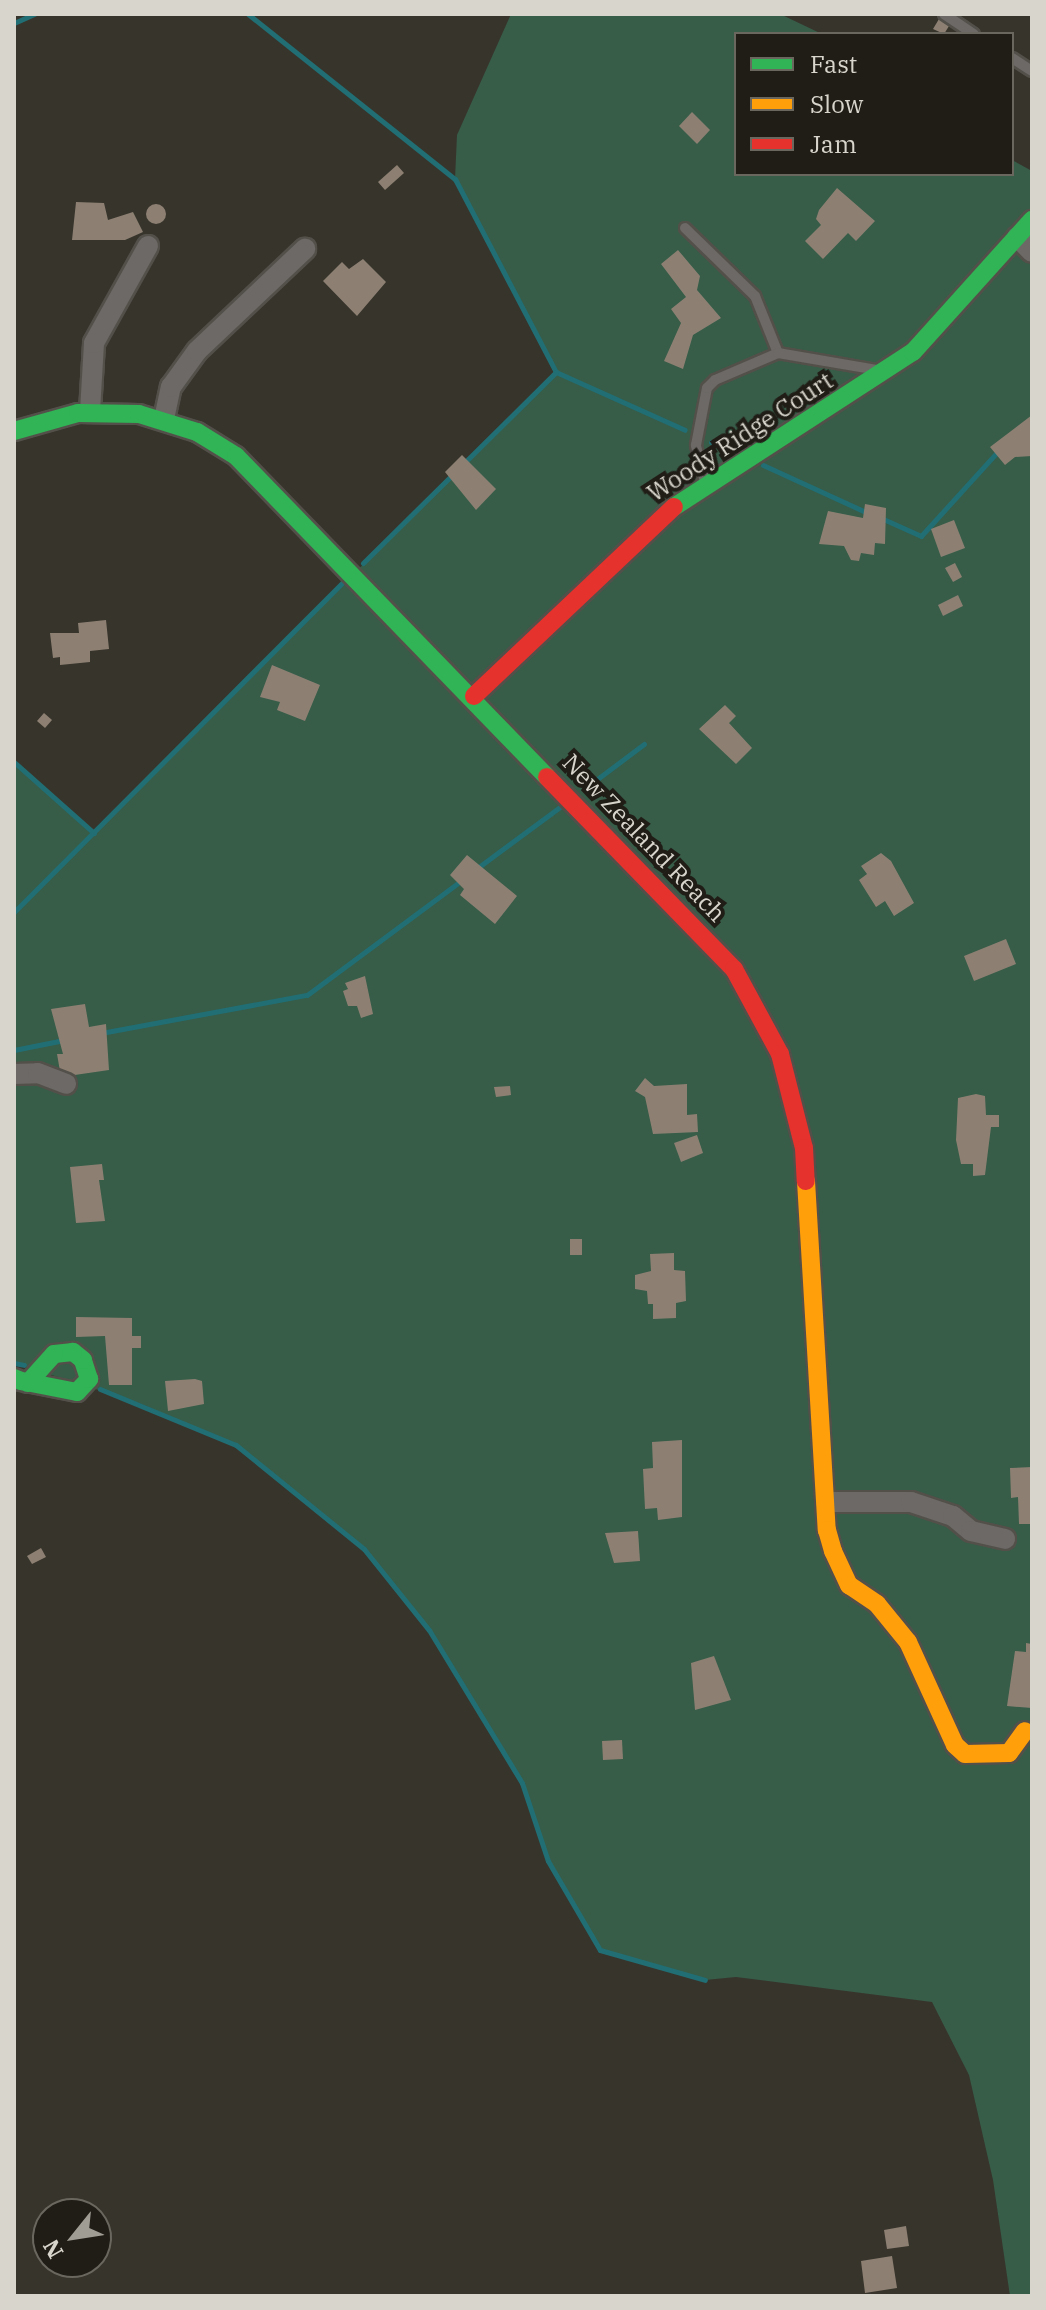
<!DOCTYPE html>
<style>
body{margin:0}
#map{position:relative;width:1046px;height:2310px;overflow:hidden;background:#37342c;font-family:"IBM Plex Serif",serif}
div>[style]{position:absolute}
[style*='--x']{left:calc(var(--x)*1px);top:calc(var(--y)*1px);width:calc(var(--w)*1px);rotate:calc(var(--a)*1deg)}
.green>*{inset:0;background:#375c48}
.stream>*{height:5px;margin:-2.5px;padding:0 2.5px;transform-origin:2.5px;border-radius:2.5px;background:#216f74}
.building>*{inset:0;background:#8d8073}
.round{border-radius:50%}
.roads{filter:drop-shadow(2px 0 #53504a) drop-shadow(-2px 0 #53504a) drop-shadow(0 2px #53504a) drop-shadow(0 -2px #53504a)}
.lane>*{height:10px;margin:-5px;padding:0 5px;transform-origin:5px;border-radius:5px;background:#6c6966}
.street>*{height:20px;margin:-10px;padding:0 10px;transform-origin:10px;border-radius:10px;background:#6c6966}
.fast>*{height:18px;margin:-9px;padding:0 9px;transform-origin:9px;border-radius:9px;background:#30b455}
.slow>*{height:18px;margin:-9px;padding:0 9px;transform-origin:9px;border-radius:9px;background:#ff9f0a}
.jam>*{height:18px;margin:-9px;padding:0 9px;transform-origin:9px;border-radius:9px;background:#e5322d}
span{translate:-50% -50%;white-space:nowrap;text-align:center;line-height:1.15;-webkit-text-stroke:8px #201d17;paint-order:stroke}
.street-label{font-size:24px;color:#d8d5cc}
.frame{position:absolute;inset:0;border:16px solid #d8d5cc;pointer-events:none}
.legend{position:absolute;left:734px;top:32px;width:280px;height:144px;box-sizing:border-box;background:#201d17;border:2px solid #6a675f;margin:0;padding:10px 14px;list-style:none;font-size:24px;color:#d8d5cc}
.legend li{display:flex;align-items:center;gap:16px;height:40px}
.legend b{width:40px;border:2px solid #6a675f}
.north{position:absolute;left:32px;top:2198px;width:80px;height:80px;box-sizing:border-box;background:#201d17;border:2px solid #6a675f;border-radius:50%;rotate:240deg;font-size:22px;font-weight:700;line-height:32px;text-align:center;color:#d8d5cc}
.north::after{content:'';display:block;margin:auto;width:28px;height:36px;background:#a09d94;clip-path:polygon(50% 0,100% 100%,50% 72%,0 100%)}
</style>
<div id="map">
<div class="green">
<i style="clip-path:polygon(511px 14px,780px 14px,822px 34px,736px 34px,736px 174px,1012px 174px,1012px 160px,1032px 171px,1032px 2296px,1010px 2296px,993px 2180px,969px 2075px,932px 2002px,736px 1977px,705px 1980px,600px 1950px,548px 1861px,522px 1784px,429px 1630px,364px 1549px,236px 1445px,139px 1403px,14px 1363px,14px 762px,94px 833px,556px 372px,455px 179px,457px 135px)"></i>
</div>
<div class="stream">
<i style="--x:248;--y:14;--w:265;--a:38.6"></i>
<i style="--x:455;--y:179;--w:218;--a:62.4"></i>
<i style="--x:556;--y:372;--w:141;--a:24.2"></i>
<i style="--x:14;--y:23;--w:22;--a:-24"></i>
<i style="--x:711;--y:442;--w:25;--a:23"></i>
<i style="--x:463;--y:464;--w:131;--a:-44.7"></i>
<i style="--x:763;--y:465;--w:115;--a:24.6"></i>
<i style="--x:881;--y:518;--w:44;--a:24.2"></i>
<i style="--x:921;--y:536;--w:118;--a:-47.8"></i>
<i style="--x:363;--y:563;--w:127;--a:-44.7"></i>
<i style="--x:14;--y:762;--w:107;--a:41.6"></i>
<i style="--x:584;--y:789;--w:75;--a:-36.9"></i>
<i style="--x:476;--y:869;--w:106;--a:-36.5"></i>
<i style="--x:14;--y:912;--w:466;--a:-45.1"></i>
<i style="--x:101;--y:1033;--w:209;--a:-10.5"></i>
<i style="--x:307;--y:995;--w:193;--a:-36.6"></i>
<i style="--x:14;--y:1050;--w:51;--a:-11.3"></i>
<i style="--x:14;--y:1363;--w:10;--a:11"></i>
<i style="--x:100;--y:1389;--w:147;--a:22.4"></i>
<i style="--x:236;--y:1445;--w:165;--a:39.1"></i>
<i style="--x:364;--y:1549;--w:104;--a:51.3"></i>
<i style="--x:429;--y:1630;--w:179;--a:58.7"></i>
<i style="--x:522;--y:1783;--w:82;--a:71.6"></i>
<i style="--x:548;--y:1861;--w:103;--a:59.7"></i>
<i style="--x:600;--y:1950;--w:109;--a:15.9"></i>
</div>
<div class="building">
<i style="clip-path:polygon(939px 19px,949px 26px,944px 34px,933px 29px)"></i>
<i style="clip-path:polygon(692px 112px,710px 130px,697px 144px,679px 126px)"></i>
<i style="clip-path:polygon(397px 165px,404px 173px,385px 190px,378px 182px)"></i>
<i style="clip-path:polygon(837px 188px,875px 221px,856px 241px,848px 233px,823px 259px,805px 241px,821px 225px,816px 219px,819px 210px)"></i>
<i style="clip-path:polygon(76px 202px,104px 203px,108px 220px,133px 212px,143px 232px,125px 240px,72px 240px)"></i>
<i class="round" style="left:146px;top:204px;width:20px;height:20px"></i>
<i style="clip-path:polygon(678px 250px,700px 276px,697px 290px,721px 318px,693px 335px,683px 369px,664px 361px,681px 323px,671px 309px,686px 297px,661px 264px)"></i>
<i style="clip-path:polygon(363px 259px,386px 282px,357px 316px,323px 281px,342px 262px,349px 269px)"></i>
<i style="clip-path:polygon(1032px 415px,1032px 456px,1015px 457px,1005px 465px,990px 447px)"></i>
<i style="clip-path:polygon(462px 455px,496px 489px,476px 510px,445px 472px)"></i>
<i style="clip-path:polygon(865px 504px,886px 508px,885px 544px,875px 543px,874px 555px,861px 553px,859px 561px,851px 560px,844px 546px,819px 544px,828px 511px,863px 518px)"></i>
<i style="clip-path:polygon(954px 520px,965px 548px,941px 557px,931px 529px)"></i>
<i style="clip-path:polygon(955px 563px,962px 577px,953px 582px,945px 568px)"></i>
<i style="clip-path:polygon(958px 595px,963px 606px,943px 616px,938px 605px)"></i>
<i style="clip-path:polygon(106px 620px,109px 649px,90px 651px,90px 662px,60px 665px,60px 657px,53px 658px,50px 633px,79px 633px,78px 623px)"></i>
<i style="clip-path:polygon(272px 665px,320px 685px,305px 721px,277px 710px,280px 702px,260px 697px)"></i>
<i style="clip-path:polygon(725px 705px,736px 716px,729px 723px,752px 748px,736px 764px,699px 729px)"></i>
<i style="clip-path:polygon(44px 713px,52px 720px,45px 728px,37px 721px)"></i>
<i style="clip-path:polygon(881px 853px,891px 861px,914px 903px,894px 916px,885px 901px,876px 907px,859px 880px,867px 874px,861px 866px)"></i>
<i style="clip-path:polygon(467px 855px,517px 896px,495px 924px,460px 895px,464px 889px,450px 875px)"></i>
<i style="clip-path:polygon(1006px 939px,1016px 964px,974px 981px,964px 956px)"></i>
<i style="clip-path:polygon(365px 976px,373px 1014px,361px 1018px,357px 1006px,348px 1006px,343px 991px,348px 989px,345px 983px)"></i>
<i style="clip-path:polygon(85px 1004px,89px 1027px,106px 1024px,109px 1070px,61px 1077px,57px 1054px,63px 1054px,51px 1009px)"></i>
<i style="clip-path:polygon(645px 1078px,654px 1086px,687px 1084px,687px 1115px,697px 1114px,698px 1132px,653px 1134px,645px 1097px,635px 1091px)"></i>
<i style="clip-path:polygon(510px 1086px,511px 1095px,496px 1097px,494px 1087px)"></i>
<i style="clip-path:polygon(976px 1094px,985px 1096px,986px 1115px,999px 1115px,999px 1127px,991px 1127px,985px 1175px,973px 1176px,973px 1164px,961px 1164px,956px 1140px,958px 1098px)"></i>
<i style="clip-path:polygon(697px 1135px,703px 1153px,681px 1162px,674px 1143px)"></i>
<i style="clip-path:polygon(102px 1164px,104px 1180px,99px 1180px,105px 1221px,76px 1223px,70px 1167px)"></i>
<i style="clip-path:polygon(570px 1239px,582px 1239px,582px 1255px,570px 1255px)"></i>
<i style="clip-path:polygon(674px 1253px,674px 1270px,685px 1271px,686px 1301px,676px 1303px,676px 1318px,653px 1319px,653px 1304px,648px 1304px,647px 1291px,635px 1289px,635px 1275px,651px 1271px,650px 1254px)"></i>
<i style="clip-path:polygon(76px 1317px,132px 1318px,132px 1336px,141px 1336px,141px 1348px,132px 1348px,132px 1385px,109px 1385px,105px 1336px,76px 1337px)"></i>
<i style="clip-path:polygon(195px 1379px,202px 1381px,204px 1404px,168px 1411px,165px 1381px)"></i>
<i style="clip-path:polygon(682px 1440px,682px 1517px,658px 1520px,657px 1508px,645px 1509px,643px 1469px,653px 1468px,652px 1442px)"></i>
<i style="clip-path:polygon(1032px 1467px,1032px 1524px,1019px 1524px,1018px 1497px,1011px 1498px,1010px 1468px)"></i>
<i style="clip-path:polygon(638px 1531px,640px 1561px,614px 1563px,605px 1533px)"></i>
<i style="clip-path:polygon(41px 1548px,46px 1557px,32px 1564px,27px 1556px)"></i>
<i style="clip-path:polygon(1026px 1643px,1032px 1644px,1032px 1708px,1007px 1706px,1015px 1651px,1026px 1652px)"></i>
<i style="clip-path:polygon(714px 1656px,731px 1700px,695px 1710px,691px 1663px)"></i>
<i style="clip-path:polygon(622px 1740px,623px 1759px,603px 1760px,602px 1741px)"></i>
<i style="clip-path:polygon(906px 2226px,909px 2246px,887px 2249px,884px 2230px)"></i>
<i style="clip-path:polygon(892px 2256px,897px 2288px,865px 2293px,861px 2261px)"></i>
</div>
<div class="roads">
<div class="lane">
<i style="--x:944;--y:14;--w:36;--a:34"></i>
<i style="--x:1012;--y:58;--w:24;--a:33"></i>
<i style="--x:685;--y:228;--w:98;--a:44.2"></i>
<i style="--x:755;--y:296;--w:61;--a:68"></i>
<i style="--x:705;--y:482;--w:38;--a:-104"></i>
<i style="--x:696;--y:445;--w:58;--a:-79.1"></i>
<i style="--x:707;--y:388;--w:11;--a:-45"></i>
<i style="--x:715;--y:380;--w:69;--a:-23.2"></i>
<i style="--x:778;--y:353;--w:100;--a:9.7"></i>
</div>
<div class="street">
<i style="--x:1017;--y:237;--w:21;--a:45"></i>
<i style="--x:90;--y:411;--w:68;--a:-86.6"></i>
<i style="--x:94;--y:343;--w:111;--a:-60.9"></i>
<i style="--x:164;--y:419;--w:33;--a:-78"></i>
<i style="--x:171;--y:387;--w:44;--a:-54.2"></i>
<i style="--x:197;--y:351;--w:149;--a:-43.4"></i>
<i style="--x:14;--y:1074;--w:24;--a:-2"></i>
<i style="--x:38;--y:1073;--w:30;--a:21"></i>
<i style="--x:826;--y:1502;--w:85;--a:0"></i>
<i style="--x:911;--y:1502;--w:44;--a:18.4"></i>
<i style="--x:953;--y:1516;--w:23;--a:40"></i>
<i style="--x:971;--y:1531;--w:35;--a:13"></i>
</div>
<div class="fast">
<i style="--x:14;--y:431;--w:66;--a:-15.7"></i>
<i style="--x:78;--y:413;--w:61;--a:0.9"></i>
<i style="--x:139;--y:414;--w:61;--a:17.2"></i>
<i style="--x:197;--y:432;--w:46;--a:31.6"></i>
<i style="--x:236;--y:456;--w:447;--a:45.9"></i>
<i style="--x:674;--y:507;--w:285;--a:-33"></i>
<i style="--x:913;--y:352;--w:178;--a:-48"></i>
<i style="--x:14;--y:1378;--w:8;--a:23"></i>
<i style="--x:21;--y:1381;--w:57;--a:11.1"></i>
<i style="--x:77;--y:1392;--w:18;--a:-47"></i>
<i style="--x:89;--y:1379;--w:20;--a:-108"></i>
<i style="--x:83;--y:1360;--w:13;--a:-141"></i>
<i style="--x:73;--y:1352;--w:19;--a:174"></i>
<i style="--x:54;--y:1354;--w:39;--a:132"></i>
</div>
<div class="slow">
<i style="--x:806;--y:1181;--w:350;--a:86.6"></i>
<i style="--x:827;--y:1530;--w:22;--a:74"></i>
<i style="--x:833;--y:1551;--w:38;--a:65"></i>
<i style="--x:849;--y:1585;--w:34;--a:34"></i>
<i style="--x:877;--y:1604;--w:49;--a:50.8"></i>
<i style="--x:908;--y:1642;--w:113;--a:65.5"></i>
<i style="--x:955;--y:1745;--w:13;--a:42"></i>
<i style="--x:965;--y:1754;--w:44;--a:-1.3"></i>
<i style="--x:1009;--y:1753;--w:27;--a:-54"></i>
</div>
<div class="jam">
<i style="--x:474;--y:696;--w:275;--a:-43.4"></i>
<i style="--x:547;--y:777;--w:268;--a:45.8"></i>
<i style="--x:734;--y:969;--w:97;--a:61.6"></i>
<i style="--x:780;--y:1054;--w:97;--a:75.7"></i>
<i style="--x:804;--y:1148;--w:33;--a:87"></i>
</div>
</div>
<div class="street-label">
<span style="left:740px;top:437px;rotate:-33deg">Woody Ridge Court</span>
<span style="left:644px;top:838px;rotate:46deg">New Zealand Reach</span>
</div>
<div class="frame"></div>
<ul class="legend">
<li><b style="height:10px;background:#30b455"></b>Fast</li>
<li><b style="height:10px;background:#ff9f0a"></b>Slow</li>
<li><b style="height:10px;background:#e5322d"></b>Jam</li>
</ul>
<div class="north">N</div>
</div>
